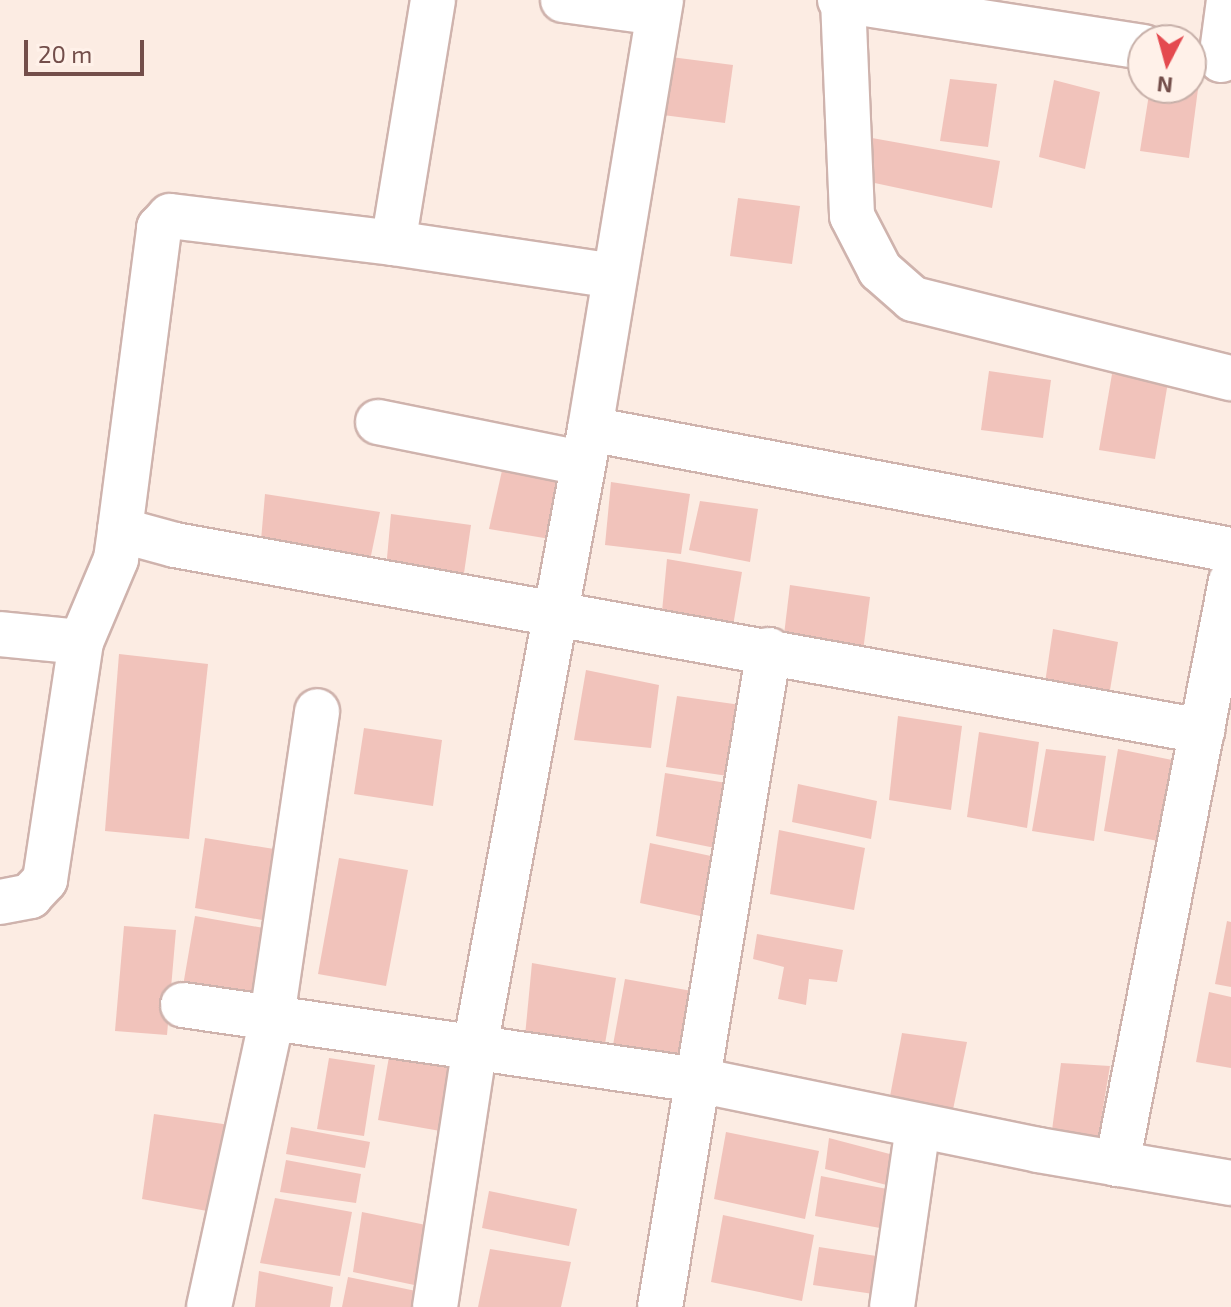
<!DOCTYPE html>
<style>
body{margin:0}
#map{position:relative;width:1231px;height:1307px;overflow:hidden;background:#fcece3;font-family:"Exo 2",sans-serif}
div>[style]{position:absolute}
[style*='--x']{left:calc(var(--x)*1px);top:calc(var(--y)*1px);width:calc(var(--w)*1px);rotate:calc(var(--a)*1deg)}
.building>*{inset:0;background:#f1c3bb}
.roads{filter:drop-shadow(2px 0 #cfb3ad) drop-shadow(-2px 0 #cfb3ad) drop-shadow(0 2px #cfb3ad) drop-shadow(0 -2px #cfb3ad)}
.minor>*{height:44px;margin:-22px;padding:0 22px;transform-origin:22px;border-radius:22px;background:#fff}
span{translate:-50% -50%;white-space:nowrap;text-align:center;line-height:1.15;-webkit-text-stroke:8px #fff1e9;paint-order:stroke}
.north{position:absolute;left:1127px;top:24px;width:80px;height:80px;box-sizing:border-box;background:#fff1e9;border:2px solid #c7b0a9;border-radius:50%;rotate:186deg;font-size:22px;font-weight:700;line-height:32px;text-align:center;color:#734e4a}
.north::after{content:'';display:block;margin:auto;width:28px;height:36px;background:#e44a4f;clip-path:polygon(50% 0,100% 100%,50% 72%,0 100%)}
.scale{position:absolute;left:24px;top:40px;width:120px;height:36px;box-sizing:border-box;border:4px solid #734e4a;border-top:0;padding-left:10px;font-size:24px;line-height:28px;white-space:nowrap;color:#734e4a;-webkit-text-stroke:6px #fff1e9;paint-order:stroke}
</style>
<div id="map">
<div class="building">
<i style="clip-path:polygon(671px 57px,733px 65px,725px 123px,663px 115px)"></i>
<i style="clip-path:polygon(950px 79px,997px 84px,988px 147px,940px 141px)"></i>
<i style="clip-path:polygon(1054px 80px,1100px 92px,1085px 169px,1039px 157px)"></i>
<i style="clip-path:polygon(1150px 88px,1198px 89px,1189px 158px,1140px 151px)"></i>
<i style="clip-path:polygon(872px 138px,1000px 161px,992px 208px,870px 182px)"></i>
<i style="clip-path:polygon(738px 198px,800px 206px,792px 264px,730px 256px)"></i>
<i style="clip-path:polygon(989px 371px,1051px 380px,1043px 438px,981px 430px)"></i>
<i style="clip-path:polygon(1112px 374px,1168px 382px,1155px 459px,1099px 450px)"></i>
<i style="clip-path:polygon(503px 466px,569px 479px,556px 540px,489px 529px)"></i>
<i style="clip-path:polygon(611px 482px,690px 494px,681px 554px,605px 545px)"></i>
<i style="clip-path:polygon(265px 494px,380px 512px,368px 570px,260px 552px)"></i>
<i style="clip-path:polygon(700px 501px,758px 509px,750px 562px,689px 550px)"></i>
<i style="clip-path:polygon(391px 514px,471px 525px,463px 580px,386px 569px)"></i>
<i style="clip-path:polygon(667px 559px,742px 572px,732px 632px,661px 622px)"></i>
<i style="clip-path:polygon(790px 585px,870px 597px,862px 659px,783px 643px)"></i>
<i style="clip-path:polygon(1053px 629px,1118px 642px,1109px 696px,1045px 683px)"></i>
<i style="clip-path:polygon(119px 654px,208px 664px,189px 839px,105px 831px)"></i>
<i style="clip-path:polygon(586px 670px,659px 685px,651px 748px,574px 740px)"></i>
<i style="clip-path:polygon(677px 696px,748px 706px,735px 777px,666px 767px)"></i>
<i style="clip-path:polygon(898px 716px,962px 726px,951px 810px,889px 800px)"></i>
<i style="clip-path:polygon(364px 728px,442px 740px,433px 806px,354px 794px)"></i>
<i style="clip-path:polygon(979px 732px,1039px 742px,1027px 828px,967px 817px)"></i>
<i style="clip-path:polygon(1046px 749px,1106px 756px,1094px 841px,1032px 831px)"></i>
<i style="clip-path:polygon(1118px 749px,1182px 762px,1169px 843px,1104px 831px)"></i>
<i style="clip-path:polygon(665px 773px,739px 785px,730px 851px,656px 836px)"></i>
<i style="clip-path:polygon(798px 784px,877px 801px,871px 839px,792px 822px)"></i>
<i style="clip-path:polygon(779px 830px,865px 848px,854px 910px,770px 894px)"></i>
<i style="clip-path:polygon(205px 838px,274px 849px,262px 920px,195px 908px)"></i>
<i style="clip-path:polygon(650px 843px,725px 859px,714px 919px,640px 903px)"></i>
<i style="clip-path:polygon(339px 858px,408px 870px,386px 986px,318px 974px)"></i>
<i style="clip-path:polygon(195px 916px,275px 930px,264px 999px,183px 986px)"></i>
<i style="clip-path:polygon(1227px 921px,1231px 922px,1231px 987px,1215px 984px)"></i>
<i style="clip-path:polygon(124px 926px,176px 930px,167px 1035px,115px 1031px)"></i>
<i style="clip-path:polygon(757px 934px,843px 950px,837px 982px,809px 979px,806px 1005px,778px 999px,784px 967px,753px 959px)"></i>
<i style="clip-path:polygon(532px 963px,616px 978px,604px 1050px,525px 1036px)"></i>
<i style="clip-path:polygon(625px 979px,703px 993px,692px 1070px,611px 1056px)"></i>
<i style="clip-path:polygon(1209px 992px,1231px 997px,1231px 1068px,1196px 1062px)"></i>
<i style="clip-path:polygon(902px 1033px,967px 1042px,950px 1124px,887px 1112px)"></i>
<i style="clip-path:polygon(390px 1051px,460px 1062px,446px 1132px,378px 1120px)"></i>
<i style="clip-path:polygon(329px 1058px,375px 1065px,364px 1136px,317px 1129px)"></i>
<i style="clip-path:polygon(1061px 1063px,1110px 1066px,1096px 1150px,1050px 1145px)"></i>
<i style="clip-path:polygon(154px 1114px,230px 1125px,218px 1213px,142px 1199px)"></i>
<i style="clip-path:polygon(291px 1127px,370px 1142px,365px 1168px,286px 1154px)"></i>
<i style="clip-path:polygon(726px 1132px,819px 1151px,805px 1219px,714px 1199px)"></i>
<i style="clip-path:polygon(829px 1138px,905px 1158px,902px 1189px,825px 1169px)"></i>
<i style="clip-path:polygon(286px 1160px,361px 1174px,356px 1203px,280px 1192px)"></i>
<i style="clip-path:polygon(821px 1176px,887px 1189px,880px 1228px,815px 1216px)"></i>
<i style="clip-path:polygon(489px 1191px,577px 1209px,569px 1246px,482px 1228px)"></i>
<i style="clip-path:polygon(275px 1198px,352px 1212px,340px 1276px,260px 1263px)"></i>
<i style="clip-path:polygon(362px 1212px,426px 1225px,419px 1286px,353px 1272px)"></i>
<i style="clip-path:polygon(723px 1215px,814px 1235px,802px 1301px,711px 1282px)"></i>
<i style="clip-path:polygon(819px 1247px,889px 1258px,880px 1295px,813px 1285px)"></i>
<i style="clip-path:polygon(490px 1249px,571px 1262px,561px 1307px,478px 1307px)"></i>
<i style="clip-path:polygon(259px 1271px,333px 1287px,330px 1307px,255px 1307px)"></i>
<i style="clip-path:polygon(348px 1277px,421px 1292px,418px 1307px,342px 1307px)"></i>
</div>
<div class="roads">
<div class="minor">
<i style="--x:433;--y:0;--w:246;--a:99.3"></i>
<i style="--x:393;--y:243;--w:224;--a:8.5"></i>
<i style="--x:563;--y:0;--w:96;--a:7.8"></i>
<i style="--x:840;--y:0;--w:307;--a:8.8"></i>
<i style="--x:843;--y:0;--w:216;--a:87.6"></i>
<i style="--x:852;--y:216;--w:61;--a:62.6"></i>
<i style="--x:880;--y:270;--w:44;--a:41.3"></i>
<i style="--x:913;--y:299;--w:328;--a:14"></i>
<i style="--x:1221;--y:60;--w:61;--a:-82.4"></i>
<i style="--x:378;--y:422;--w:208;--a:11.4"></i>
<i style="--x:590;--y:429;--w:652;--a:10.69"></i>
<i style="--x:120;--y:530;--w:305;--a:-82.6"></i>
<i style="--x:159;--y:228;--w:16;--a:-47"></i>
<i style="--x:170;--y:216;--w:225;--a:6.9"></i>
<i style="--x:0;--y:634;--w:81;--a:5.6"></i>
<i style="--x:0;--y:902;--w:31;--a:-11"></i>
<i style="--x:30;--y:896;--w:22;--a:-47"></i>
<i style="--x:45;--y:880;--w:241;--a:-81.4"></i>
<i style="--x:81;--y:642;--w:90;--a:-67.1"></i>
<i style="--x:116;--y:559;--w:29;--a:-82"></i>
<i style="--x:120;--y:530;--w:57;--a:15.3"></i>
<i style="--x:175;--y:545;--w:1044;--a:10.27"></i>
<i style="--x:183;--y:1005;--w:520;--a:8.29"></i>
<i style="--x:698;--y:1080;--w:347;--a:11.6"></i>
<i style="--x:1038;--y:1150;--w:196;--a:9.7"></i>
<i style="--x:1117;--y:1164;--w:594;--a:-78.94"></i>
<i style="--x:209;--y:1307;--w:297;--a:-77.7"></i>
<i style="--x:272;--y:1017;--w:309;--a:-81.6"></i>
<i style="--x:435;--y:1307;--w:263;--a:-81.3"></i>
<i style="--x:475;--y:1047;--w:629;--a:-79.46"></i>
<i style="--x:590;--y:429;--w:435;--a:-80.6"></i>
<i style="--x:660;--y:1307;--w:666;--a:-80.58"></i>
<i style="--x:892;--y:1307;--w:183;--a:-81.8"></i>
</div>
</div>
<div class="north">N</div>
<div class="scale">20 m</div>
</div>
